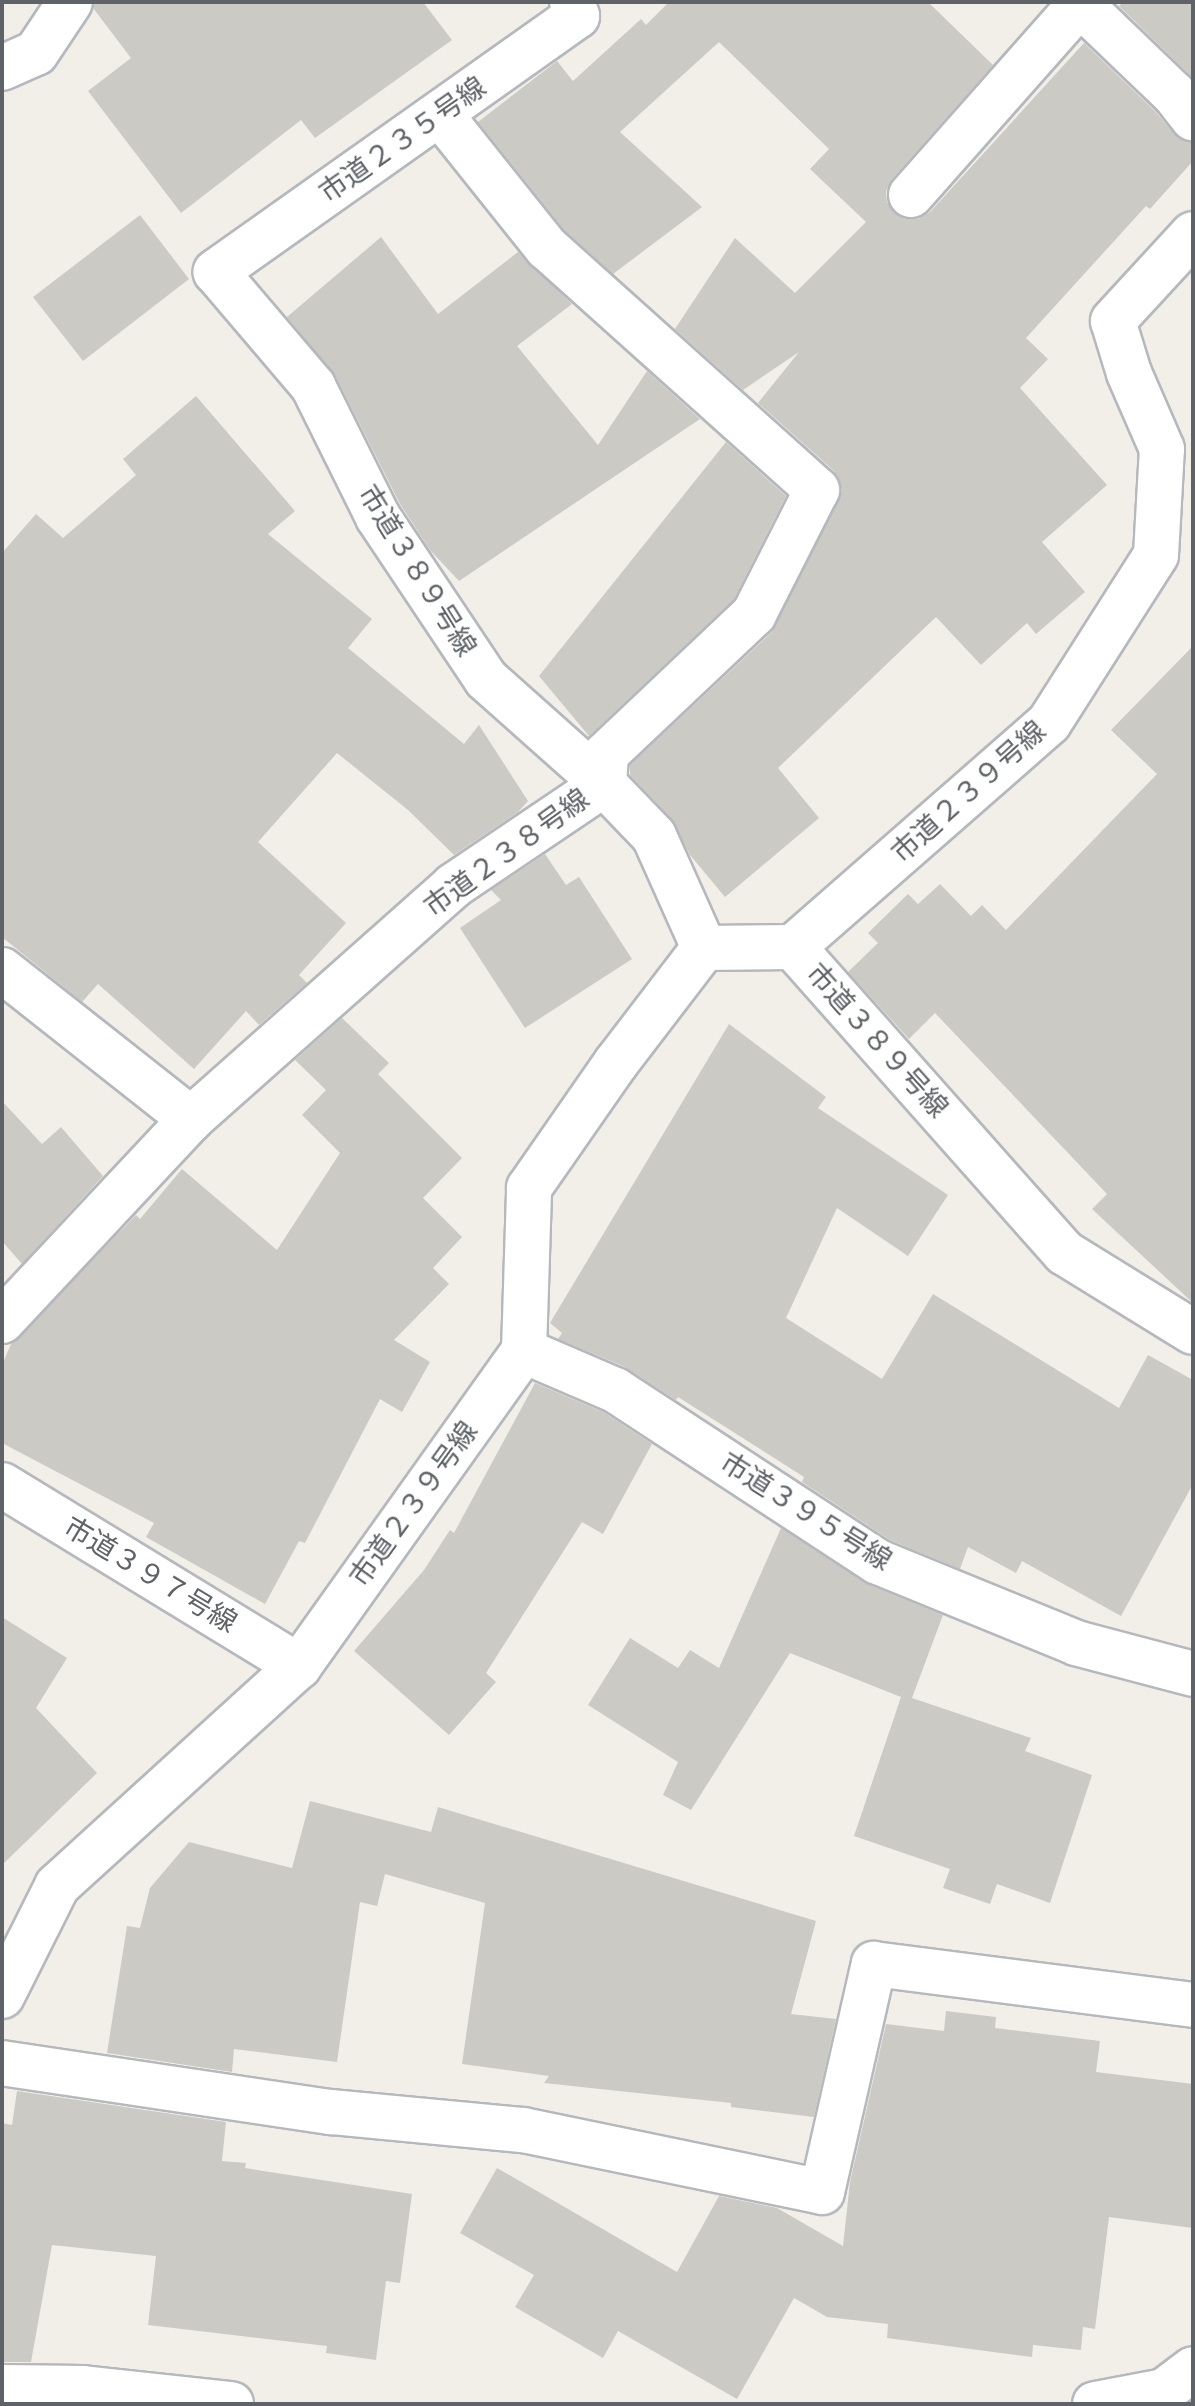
<!DOCTYPE html>
<meta charset="utf-8">
<style>
body{margin:0}
#map{position:relative;width:1195px;height:2406px;overflow:hidden;background:#f1efe8;font-family:"Source Sans 3","Noto Sans JP",sans-serif}
div>[style]{position:absolute}
[style*='--x']{left:calc(var(--x)*1px);top:calc(var(--y)*1px);width:calc(var(--w)*1px);rotate:calc(var(--a)*1deg)}
.building>*{inset:0;background:#cccac5}
.roads{filter:drop-shadow(2px 0 #b5b8bc) drop-shadow(-2px 0 #b5b8bc) drop-shadow(0 2px #b5b8bc) drop-shadow(0 -2px #b5b8bc)}
.minor>*{height:44px;margin:-22px;padding:0 22px;transform-origin:22px;border-radius:22px;background:#fff}
span{translate:-50% -50%;white-space:nowrap;text-align:center;line-height:1.15;-webkit-text-stroke:6px #fff;paint-order:stroke}
.street-label{font-size:28px;color:#5f6368}
.frame{position:absolute;inset:0;border:4px solid #5f6368;pointer-events:none}
</style>
<div id="map">
<div class="building">
<i style="clip-path:polygon(95px 2px,423px 2px,452px 40px,315px 138px,301px 120px,181px 213px,88px 91px,131px 58px,93px 8px)"></i>
<i style="clip-path:polygon(669px 2px,928px 2px,993px 65px,892px 179px,886px 191px,887px 202px,894px 213px,905px 219px,918px 219px,930px 212px,1084px 43px,1155px 111px,1174px 134px,1193px 142px,1193px 161px,1150px 209px,1146px 206px,1026px 338px,1048px 359px,1020px 388px,1107px 485px,1042px 542px,1085px 592px,1036px 634px,1027px 623px,981px 665px,936px 617px,778px 768px,819px 818px,725px 897px,690px 855px,672px 819px,630px 775px,630px 765px,772px 632px,842px 490px,834px 471px,758px 403px,799px 352px,743px 390px,675px 329px,735px 238px,795px 293px,866px 222px,810px 169px,829px 149px,719px 42px,620px 132px,702px 207px,613px 274px,565px 231px,478px 122px,557px 61px,573px 81px,641px 19px,646px 25px)"></i>
<i style="clip-path:polygon(1123px 2px,1193px 2px,1193px 78px,1119px 6px)"></i>
<i style="clip-path:polygon(140px 215px,189px 279px,83px 361px,33px 297px)"></i>
<i style="clip-path:polygon(381px 237px,438px 314px,518px 252px,572px 304px,517px 346px,598px 445px,647px 371px,700px 419px,459px 581px,430px 550px,400px 504px,335px 375px,287px 317px)"></i>
<i style="clip-path:polygon(196px 396px,295px 511px,268px 534px,372px 619px,348px 648px,464px 744px,479px 725px,528px 801px,518px 812px,454px 855px,408px 810px,337px 753px,258px 842px,346px 923px,299px 975px,307px 983px,259px 1025px,246px 1011px,194px 1069px,98px 984px,82px 1002px,2px 937px,2px 553px,36px 514px,63px 538px,136px 475px,123px 459px)"></i>
<i style="clip-path:polygon(726px 442px,786px 496px,734px 599px,589px 736px,539px 676px)"></i>
<i style="clip-path:polygon(1193px 646px,1193px 1303px,1092px 1209px,1107px 1194px,935px 1013px,909px 1039px,848px 972px,878px 943px,868px 933px,908px 894px,918px 904px,940px 884px,971px 916px,982px 905px,1006px 930px,1157px 774px,1111px 730px)"></i>
<i style="clip-path:polygon(545px 854px,566px 885px,579px 877px,632px 959px,525px 1028px,460px 928px,501px 900px,491px 890px)"></i>
<i style="clip-path:polygon(342px 1018px,389px 1063px,378px 1074px,462px 1158px,423px 1198px,462px 1237px,433px 1268px,449px 1284px,394px 1340px,430px 1362px,402px 1412px,380px 1399px,305px 1543px,299px 1541px,265px 1604px,146px 1537px,154px 1523px,2px 1443px,2px 1365px,11px 1344px,136px 1215px,140px 1219px,182px 1169px,277px 1250px,340px 1153px,302px 1115px,326px 1090px,295px 1060px)"></i>
<i style="clip-path:polygon(729px 1024px,826px 1097px,818px 1108px,948px 1195px,908px 1256px,837px 1208px,786px 1318px,882px 1379px,933px 1294px,1119px 1408px,1148px 1355px,1193px 1380px,1193px 1484px,1121px 1616px,1022px 1561px,1016px 1573px,968px 1547px,960px 1569px,890px 1540px,802px 1482px,804px 1477px,678px 1397px,676px 1400px,625px 1367px,558px 1339px,562px 1333px,550px 1323px)"></i>
<i style="clip-path:polygon(2px 1101px,42px 1144px,61px 1127px,103px 1176px,22px 1264px,2px 1241px)"></i>
<i style="clip-path:polygon(535px 1383px,603px 1412px,652px 1444px,603px 1534px,582px 1522px,486px 1673px,496px 1682px,449px 1735px,354px 1651px,424px 1570px,450px 1530px,454px 1533px)"></i>
<i style="clip-path:polygon(781px 1528px,865px 1583px,943px 1615px,912px 1698px,1031px 1738px,1025px 1751px,1092px 1775px,1050px 1903px,997px 1884px,990px 1904px,943px 1888px,950px 1869px,854px 1836px,901px 1697px,790px 1653px,691px 1810px,663px 1795px,678px 1762px,588px 1705px,630px 1638px,678px 1668px,690px 1650px,719px 1668px)"></i>
<i style="clip-path:polygon(2px 1617px,67px 1658px,36px 1708px,97px 1773px,2px 1865px)"></i>
<i style="clip-path:polygon(310px 1801px,431px 1832px,438px 1807px,816px 1921px,791px 2014px,836px 2019px,814px 2117px,731px 2107px,731px 2103px,544px 2083px,549px 2076px,462px 2064px,485px 1903px,385px 1874px,377px 1906px,360px 1902px,337px 2062px,234px 2049px,232px 2072px,107px 2053px,127px 1926px,140px 1928px,150px 1888px,189px 1842px,292px 1868px)"></i>
<i style="clip-path:polygon(946px 2011px,996px 2017px,995px 2028px,1100px 2041px,1096px 2072px,1193px 2084px,1193px 2228px,1109px 2217px,1095px 2329px,1083px 2327px,1081px 2350px,1033px 2345px,1032px 2357px,887px 2338px,888px 2324px,827px 2317px,794px 2298px,737px 2399px,618px 2331px,603px 2358px,515px 2307px,534px 2275px,460px 2233px,497px 2168px,677px 2272px,719px 2196px,777px 2208px,843px 2246px,850px 2182px,886px 2024px,944px 2031px)"></i>
<i style="clip-path:polygon(17px 2091px,226px 2122px,222px 2161px,246px 2163px,245px 2168px,412px 2194px,400px 2283px,386px 2281px,376px 2360px,326px 2353px,327px 2346px,148px 2325px,156px 2256px,52px 2245px,31px 2362px,2px 2362px,2px 2123px,12px 2125px)"></i>
</div>
<div class="roads">
<div class="minor">
<i style="--x:572;--y:2;--w:15;--a:70"></i>
<i style="--x:577;--y:16;--w:443;--a:144.7"></i>
<i style="--x:216;--y:272;--w:150;--a:49.6"></i>
<i style="--x:313;--y:386;--w:146;--a:63.6"></i>
<i style="--x:378;--y:517;--w:195;--a:56.3"></i>
<i style="--x:486;--y:679;--w:158;--a:41.7"></i>
<i style="--x:604;--y:784;--w:72;--a:46.1"></i>
<i style="--x:654;--y:836;--w:123;--a:65.9"></i>
<i style="--x:704;--y:948;--w:89;--a:-0.6"></i>
<i style="--x:793;--y:947;--w:409;--a:48.4"></i>
<i style="--x:1065;--y:1253;--w:150;--a:31.7"></i>
<i style="--x:1078;--y:2;--w:133;--a:43.8"></i>
<i style="--x:1174;--y:94;--w:31;--a:52"></i>
<i style="--x:2;--y:68;--w:37;--a:-24"></i>
<i style="--x:36;--y:53;--w:61;--a:-56.3"></i>
<i style="--x:911;--y:195;--w:255;--a:-48.5"></i>
<i style="--x:793;--y:947;--w:340;--a:-41.2"></i>
<i style="--x:1049;--y:723;--w:199;--a:-57.5"></i>
<i style="--x:1156;--y:555;--w:106;--a:-86.8"></i>
<i style="--x:1162;--y:449;--w:83;--a:-113.5"></i>
<i style="--x:1129;--y:373;--w:54;--a:-107.1"></i>
<i style="--x:1113;--y:321;--w:118;--a:-47.4"></i>
<i style="--x:2;--y:970;--w:241;--a:38.3"></i>
<i style="--x:2;--y:1321;--w:277;--a:-46.9"></i>
<i style="--x:191;--y:1119;--w:351;--a:-41.6"></i>
<i style="--x:453;--y:886;--w:182;--a:-34"></i>
<i style="--x:604;--y:784;--w:30;--a:-86"></i>
<i style="--x:606;--y:754;--w:204;--a:-43.4"></i>
<i style="--x:754;--y:614;--w:139;--a:-63.1"></i>
<i style="--x:817;--y:490;--w:363;--a:-138.1"></i>
<i style="--x:547;--y:248;--w:171;--a:-128.6"></i>
<i style="--x:524;--y:1351;--w:99;--a:23.2"></i>
<i style="--x:615;--y:1390;--w:314;--a:33.2"></i>
<i style="--x:878;--y:1562;--w:214;--a:22.2"></i>
<i style="--x:1076;--y:1643;--w:121;--a:14.8"></i>
<i style="--x:2;--y:1485;--w:348;--a:31.4"></i>
<i style="--x:2;--y:1996;--w:123;--a:-63.4"></i>
<i style="--x:57;--y:1886;--w:327;--a:-42.3"></i>
<i style="--x:299;--y:1666;--w:387;--a:-54.5"></i>
<i style="--x:524;--y:1351;--w:163;--a:-88.2"></i>
<i style="--x:529;--y:1188;--w:152;--a:-55.2"></i>
<i style="--x:616;--y:1063;--w:145;--a:-52.6"></i>
<i style="--x:2;--y:2063;--w:333;--a:8.5"></i>
<i style="--x:331;--y:2112;--w:193;--a:5.4"></i>
<i style="--x:523;--y:2130;--w:305;--a:11.7"></i>
<i style="--x:822;--y:2192;--w:234;--a:-77.2"></i>
<i style="--x:874;--y:1964;--w:322;--a:7.3"></i>
<i style="--x:2;--y:2387;--w:81;--a:0.7"></i>
<i style="--x:83;--y:2388;--w:149;--a:6.2"></i>
<i style="--x:1095;--y:2404;--w:70;--a:-10.7"></i>
<i style="--x:1164;--y:2391;--w:36;--a:-37"></i>
</div>
</div>
<div class="street-label">
<span style="left:403px;top:140px;rotate:-35deg">市道２３５号線</span>
<span style="left:417px;top:571px;rotate:58deg">市道３８９号線</span>
<span style="left:969px;top:792px;rotate:-42deg">市道２３９号線</span>
<span style="left:507px;top:853px;rotate:-36deg">市道２３８号線</span>
<span style="left:877px;top:1041px;rotate:48deg">市道３８９号線</span>
<span style="left:414px;top:1504px;rotate:-54deg">市道２３９号線</span>
<span style="left:806px;top:1512px;rotate:32deg">市道３９５号線</span>
<span style="left:150px;top:1575px;rotate:31deg">市道３９７号線</span>
</div>
<div class="frame"></div>
</div>
